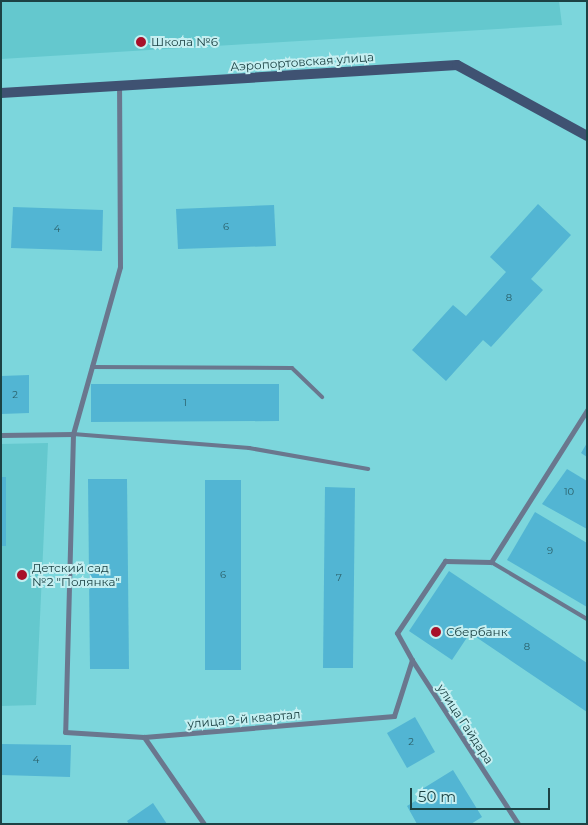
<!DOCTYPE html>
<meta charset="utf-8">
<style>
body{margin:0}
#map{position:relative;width:588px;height:825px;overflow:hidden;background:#7cd6dc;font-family:Montserrat,sans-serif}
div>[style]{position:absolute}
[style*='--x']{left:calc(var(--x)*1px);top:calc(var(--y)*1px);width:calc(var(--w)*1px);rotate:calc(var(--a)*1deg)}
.built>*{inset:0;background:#64c8ce}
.building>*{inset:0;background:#52b5d3}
.lane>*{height:4px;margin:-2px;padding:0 2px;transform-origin:2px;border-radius:2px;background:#6a778e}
.street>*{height:5px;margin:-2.5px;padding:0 2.5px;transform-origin:2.5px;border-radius:2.5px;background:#6a778e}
.secondary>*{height:10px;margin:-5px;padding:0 5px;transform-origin:5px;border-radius:5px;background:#3f5272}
.dots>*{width:14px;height:14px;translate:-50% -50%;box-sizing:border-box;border:2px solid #c5eff1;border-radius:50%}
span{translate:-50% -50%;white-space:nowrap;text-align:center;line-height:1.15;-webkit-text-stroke:4px #c5eff1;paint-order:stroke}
.number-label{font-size:10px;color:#2a5f68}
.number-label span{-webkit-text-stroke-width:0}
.poi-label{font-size:12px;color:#1c4244}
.left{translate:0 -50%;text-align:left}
.street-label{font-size:12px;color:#1c4244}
.frame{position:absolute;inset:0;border:2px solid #1c4244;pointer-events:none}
.scale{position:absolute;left:410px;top:788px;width:140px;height:22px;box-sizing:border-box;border:2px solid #1c4244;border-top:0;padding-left:6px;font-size:15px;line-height:18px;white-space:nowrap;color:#1c4244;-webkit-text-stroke:4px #c5eff1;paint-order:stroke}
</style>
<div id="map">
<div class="built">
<i style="clip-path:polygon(1px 1px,559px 1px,562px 25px,1px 59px)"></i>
<i style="clip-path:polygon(48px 443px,36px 705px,1px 706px,1px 444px)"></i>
</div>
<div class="building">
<i style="clip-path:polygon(538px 204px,571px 235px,531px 279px,543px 290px,491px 347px,483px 340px,446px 381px,412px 350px,453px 305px,466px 316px,506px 272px,490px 257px)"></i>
<i style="clip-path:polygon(274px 205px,276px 246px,178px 249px,176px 209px)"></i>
<i style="clip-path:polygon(13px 207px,103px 210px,102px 251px,11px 248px)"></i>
<i style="clip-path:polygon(29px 375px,29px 413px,1px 414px,1px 376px)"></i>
<i style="clip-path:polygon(91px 384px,279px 384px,279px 421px,91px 422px)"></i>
<i style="clip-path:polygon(587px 443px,587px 457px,581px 453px)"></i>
<i style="clip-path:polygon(567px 469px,587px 481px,587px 529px,542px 504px)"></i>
<i style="clip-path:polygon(1px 477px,6px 477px,6px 546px,1px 546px)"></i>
<i style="clip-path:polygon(88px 479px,127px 479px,129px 669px,90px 669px)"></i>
<i style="clip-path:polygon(205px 480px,241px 480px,241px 670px,205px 670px)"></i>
<i style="clip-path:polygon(325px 487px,355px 488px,353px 668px,323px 668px)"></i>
<i style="clip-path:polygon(535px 512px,587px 543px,587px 607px,507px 560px)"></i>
<i style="clip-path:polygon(449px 571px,587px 663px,587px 712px,470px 633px,452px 660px,409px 631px)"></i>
<i style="clip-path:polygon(415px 717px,435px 752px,407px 768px,387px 733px)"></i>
<i style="clip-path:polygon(1px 744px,71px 745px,70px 777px,1px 775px)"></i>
<i style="clip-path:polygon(453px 770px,482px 817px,471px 824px,417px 824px,407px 806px,422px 797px,419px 791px)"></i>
<i style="clip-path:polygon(153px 803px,167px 824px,129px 824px,127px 821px)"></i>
</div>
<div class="lane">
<i style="--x:92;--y:367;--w:200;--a:0.3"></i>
<i style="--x:292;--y:368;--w:42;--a:44"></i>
<i style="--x:73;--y:434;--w:177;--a:4.5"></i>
<i style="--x:249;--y:448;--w:121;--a:10"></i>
<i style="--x:491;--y:562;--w:112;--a:30.7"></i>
</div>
<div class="street">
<i style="--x:73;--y:434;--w:173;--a:-74.3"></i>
<i style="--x:120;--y:267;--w:181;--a:-90.3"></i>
<i style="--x:1;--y:435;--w:72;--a:-0.8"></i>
<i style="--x:73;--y:434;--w:298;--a:91.5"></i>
<i style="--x:65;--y:732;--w:79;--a:3.6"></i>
<i style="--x:144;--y:737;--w:251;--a:-4.8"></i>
<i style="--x:394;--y:716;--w:59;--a:-72.2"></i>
<i style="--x:412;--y:660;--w:31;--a:-119"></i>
<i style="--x:397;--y:633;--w:87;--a:-56.3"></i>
<i style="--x:445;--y:561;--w:46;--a:1.2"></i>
<i style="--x:491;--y:562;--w:180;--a:-57.7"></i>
<i style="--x:412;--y:660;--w:195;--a:57.1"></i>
<i style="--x:144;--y:737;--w:106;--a:55.4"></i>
</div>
<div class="secondary">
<i style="--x:1;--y:93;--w:457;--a:-3.5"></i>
<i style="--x:457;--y:65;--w:148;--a:28.6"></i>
</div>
<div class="dots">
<i style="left:141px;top:42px;background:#a8102a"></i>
<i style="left:22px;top:575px;background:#a8102a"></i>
<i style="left:436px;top:632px;background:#a8102a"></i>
</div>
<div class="number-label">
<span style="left:226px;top:227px">6</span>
<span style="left:57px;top:229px">4</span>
<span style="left:509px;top:298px">8</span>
<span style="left:15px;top:395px">2</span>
<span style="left:185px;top:403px">1</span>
<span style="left:569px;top:492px">10</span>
<span style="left:550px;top:551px">9</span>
<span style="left:223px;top:575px">6</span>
<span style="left:339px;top:578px">7</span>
<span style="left:527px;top:647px">8</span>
<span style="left:411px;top:742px">2</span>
<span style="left:36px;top:760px">4</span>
</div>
<div class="poi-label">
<span class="left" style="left:151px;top:42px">Школа №6</span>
<span class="left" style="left:32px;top:575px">Детский сад<br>№2 "Полянка"</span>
<span class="left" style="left:446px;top:632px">Сбербанк</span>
</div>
<div class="street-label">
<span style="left:302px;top:62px;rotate:-4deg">Аэропортовская улица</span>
<span style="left:244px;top:719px;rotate:-5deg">улица 9-й квартал</span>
<span style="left:465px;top:724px;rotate:57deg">улица Гайдара</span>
</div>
<div class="frame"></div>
<div class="scale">50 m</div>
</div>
